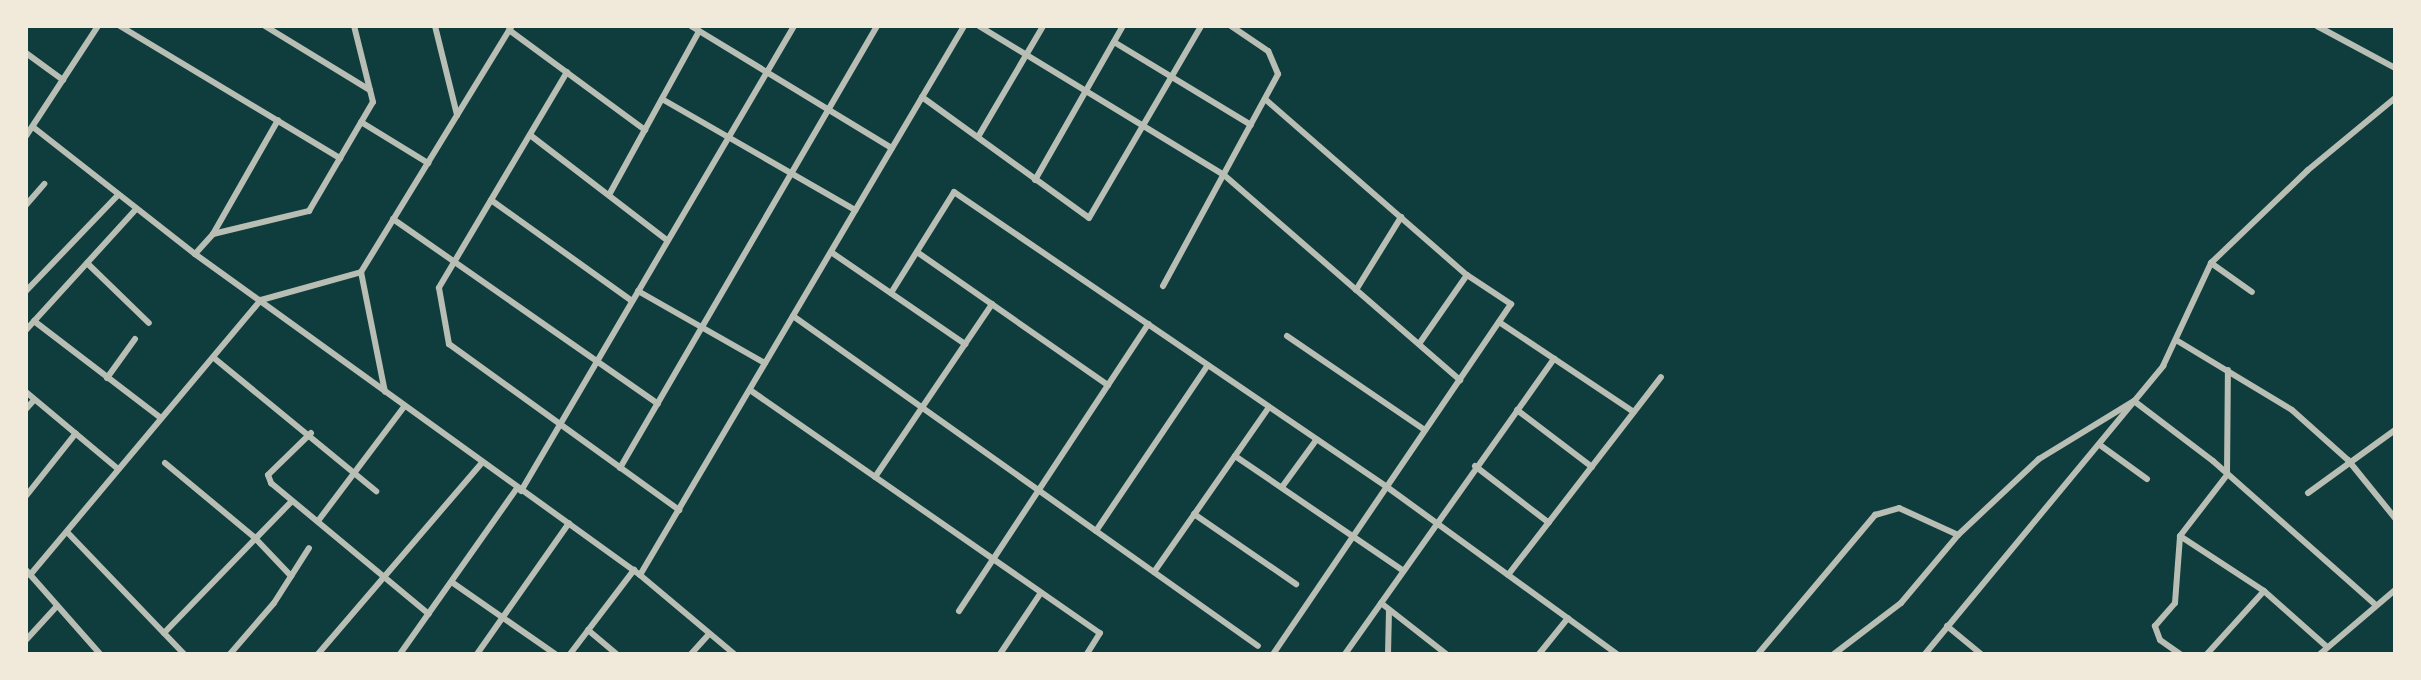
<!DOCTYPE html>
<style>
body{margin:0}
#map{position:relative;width:2421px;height:680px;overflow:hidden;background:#0f3d3e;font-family:"Roboto Condensed",sans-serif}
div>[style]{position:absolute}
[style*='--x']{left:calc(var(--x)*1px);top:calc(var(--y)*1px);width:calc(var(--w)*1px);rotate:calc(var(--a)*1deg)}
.minor>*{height:6px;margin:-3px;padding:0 3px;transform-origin:3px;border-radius:3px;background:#b8beb3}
span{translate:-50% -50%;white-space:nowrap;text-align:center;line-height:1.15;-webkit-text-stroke:7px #f1e9da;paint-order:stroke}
.frame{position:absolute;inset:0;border:28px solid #f1e9da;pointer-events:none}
</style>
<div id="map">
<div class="minor">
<i style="--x:120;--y:26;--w:257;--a:31"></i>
<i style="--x:265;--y:26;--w:123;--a:31.4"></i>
<i style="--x:435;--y:26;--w:92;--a:76.1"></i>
<i style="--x:691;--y:26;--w:235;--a:31.3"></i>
<i style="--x:979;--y:26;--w:287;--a:31.3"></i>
<i style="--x:1224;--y:175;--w:313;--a:41"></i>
<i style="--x:2317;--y:26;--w:89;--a:28.3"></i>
<i style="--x:509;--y:30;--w:169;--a:36.3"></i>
<i style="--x:1114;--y:42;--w:160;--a:31.2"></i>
<i style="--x:26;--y:53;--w:46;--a:36.1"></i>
<i style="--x:567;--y:72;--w:251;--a:120.7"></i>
<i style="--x:439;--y:288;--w:57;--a:79.9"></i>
<i style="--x:449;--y:344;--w:284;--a:35.8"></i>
<i style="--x:922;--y:97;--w:206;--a:35.9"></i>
<i style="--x:1089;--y:218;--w:222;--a:-59.7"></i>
<i style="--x:662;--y:99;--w:223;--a:29.9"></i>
<i style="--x:1265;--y:99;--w:268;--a:41.1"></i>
<i style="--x:1467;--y:275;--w:53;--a:33.4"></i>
<i style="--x:1511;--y:304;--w:423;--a:124.2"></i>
<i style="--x:361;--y:122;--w:79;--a:31.5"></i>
<i style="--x:33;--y:127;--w:206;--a:38.1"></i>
<i style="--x:195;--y:254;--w:549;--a:35.8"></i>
<i style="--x:640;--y:575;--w:123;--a:40"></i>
<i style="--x:530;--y:135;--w:173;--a:37.5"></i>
<i style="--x:26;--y:136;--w:131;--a:-56.8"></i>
<i style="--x:978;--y:137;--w:129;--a:-59.6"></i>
<i style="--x:1035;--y:180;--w:177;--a:-60.3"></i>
<i style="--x:609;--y:195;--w:187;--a:-61.2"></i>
<i style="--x:491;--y:200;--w:173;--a:35.6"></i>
<i style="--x:26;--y:205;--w:28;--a:-49"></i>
<i style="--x:393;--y:219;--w:323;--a:34.9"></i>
<i style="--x:213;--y:234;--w:99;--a:-13.5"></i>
<i style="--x:309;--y:211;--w:126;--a:-59.6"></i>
<i style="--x:373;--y:102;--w:78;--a:-104"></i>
<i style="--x:831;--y:252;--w:163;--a:34.5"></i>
<i style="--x:917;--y:252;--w:233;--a:34.9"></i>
<i style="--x:195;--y:254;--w:27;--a:-48"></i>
<i style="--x:213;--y:234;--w:131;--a:-60.3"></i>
<i style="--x:87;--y:263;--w:86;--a:44.1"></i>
<i style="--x:2211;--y:263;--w:50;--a:35.3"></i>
<i style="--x:361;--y:272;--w:122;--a:78.7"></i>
<i style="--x:1163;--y:286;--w:241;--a:-61.5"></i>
<i style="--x:1278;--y:74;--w:25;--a:-113"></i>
<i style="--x:1268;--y:51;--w:45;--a:-146"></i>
<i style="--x:1356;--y:290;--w:86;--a:-58.3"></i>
<i style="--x:26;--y:291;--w:133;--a:-46.2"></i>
<i style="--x:638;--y:291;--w:146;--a:29.6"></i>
<i style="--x:891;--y:293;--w:119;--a:-58"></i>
<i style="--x:954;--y:192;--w:524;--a:34.27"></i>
<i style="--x:1387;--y:487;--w:284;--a:36"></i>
<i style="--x:793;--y:316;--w:570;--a:35.36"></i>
<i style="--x:34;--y:321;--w:160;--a:37.4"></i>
<i style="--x:1499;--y:322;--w:162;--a:33.7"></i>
<i style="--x:26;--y:330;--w:164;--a:-47.7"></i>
<i style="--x:1287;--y:336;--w:167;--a:34.3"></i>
<i style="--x:2176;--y:340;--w:135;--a:31.1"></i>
<i style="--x:2292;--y:410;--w:75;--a:41.8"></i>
<i style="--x:2348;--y:460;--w:75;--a:51"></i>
<i style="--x:1419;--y:344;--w:84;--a:-55.2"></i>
<i style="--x:214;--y:358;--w:210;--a:39.4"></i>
<i style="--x:107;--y:378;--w:48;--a:-54.3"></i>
<i style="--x:750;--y:390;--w:426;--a:34.8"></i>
<i style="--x:1100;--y:633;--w:25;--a:122"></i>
<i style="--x:26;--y:392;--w:120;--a:39.9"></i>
<i style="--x:26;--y:409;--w:12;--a:-48"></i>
<i style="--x:1517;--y:410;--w:94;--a:37.2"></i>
<i style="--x:311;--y:433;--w:60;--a:135.7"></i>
<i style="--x:268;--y:475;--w:9;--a:69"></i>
<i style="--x:271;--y:483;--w:205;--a:39.7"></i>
<i style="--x:2100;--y:445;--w:58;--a:35.9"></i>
<i style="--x:1235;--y:456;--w:202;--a:34.3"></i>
<i style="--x:165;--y:463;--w:116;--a:39.7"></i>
<i style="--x:254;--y:537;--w:54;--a:46.5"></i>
<i style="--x:1475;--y:466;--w:93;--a:37.6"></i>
<i style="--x:620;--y:468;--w:511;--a:-59.82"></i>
<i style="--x:875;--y:477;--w:209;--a:-55.9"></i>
<i style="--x:1282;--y:487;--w:59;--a:-53.9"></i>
<i style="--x:521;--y:491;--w:539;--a:-59.58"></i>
<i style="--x:2308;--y:493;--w:107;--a:-35.9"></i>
<i style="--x:26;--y:496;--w:80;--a:-51.6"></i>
<i style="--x:1194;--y:514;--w:124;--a:34.5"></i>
<i style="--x:318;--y:521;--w:143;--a:-53"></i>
<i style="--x:1096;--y:531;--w:200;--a:-56"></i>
<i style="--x:68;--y:533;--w:168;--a:46.2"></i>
<i style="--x:2180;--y:536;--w:100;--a:33.2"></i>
<i style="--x:2264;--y:591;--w:84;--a:41.6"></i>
<i style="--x:26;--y:570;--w:112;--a:48.6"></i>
<i style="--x:1154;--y:572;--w:201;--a:-55.1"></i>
<i style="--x:30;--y:575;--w:359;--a:-50"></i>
<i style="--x:261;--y:300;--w:104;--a:-15.6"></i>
<i style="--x:361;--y:272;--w:289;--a:-58.5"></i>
<i style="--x:640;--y:575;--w:637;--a:-59.45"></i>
<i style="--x:1508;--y:575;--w:250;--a:-52.3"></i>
<i style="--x:453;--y:583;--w:124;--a:34.8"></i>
<i style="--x:1381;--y:603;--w:83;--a:38.1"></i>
<i style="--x:959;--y:611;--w:344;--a:-56.6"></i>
<i style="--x:1947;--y:626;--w:44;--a:39.5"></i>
<i style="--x:588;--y:630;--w:38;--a:40"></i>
<i style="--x:164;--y:633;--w:182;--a:-45.9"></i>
<i style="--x:26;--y:640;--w:46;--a:-47.6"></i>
<i style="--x:230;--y:654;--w:67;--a:-49.2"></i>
<i style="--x:274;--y:603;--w:65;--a:-57.5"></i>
<i style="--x:318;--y:654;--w:250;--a:-49.4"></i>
<i style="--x:400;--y:654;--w:203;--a:-54.8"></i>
<i style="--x:477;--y:654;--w:160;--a:-54.9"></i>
<i style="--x:570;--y:654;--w:106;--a:-52.7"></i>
<i style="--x:691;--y:654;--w:24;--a:-48"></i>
<i style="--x:1000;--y:654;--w:72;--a:-56.3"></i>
<i style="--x:1345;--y:654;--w:362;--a:-54.7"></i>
<i style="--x:1388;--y:654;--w:44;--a:-88.7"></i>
<i style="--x:1539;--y:654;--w:46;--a:-51.1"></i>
<i style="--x:1758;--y:654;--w:182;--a:-49.9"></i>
<i style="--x:1875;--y:515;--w:25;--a:-16"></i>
<i style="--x:1899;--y:508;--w:65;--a:24.6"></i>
<i style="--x:1834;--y:654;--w:84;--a:-37.3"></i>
<i style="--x:1901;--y:603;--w:89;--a:-50"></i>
<i style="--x:1958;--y:535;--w:111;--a:-43.2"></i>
<i style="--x:2039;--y:459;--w:111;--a:-31.4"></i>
<i style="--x:2134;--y:401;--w:99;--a:37.2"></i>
<i style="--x:2213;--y:461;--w:217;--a:41.5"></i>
<i style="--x:1925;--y:654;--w:374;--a:-50.4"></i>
<i style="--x:2163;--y:366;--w:114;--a:-65"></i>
<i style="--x:2211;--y:263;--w:134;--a:-43.8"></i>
<i style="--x:2308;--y:170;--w:113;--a:-39.6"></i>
<i style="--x:2180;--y:654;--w:24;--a:-145"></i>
<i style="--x:2160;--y:640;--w:15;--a:-110"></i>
<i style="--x:2155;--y:626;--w:30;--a:-49"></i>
<i style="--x:2175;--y:603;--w:67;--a:-85.7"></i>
<i style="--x:2180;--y:536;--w:77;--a:-52.4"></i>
<i style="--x:2227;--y:475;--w:105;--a:-89.5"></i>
<i style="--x:2207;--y:654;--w:85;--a:-47.9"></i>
<i style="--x:2320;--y:654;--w:99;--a:-40.5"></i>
</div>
<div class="frame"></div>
</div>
